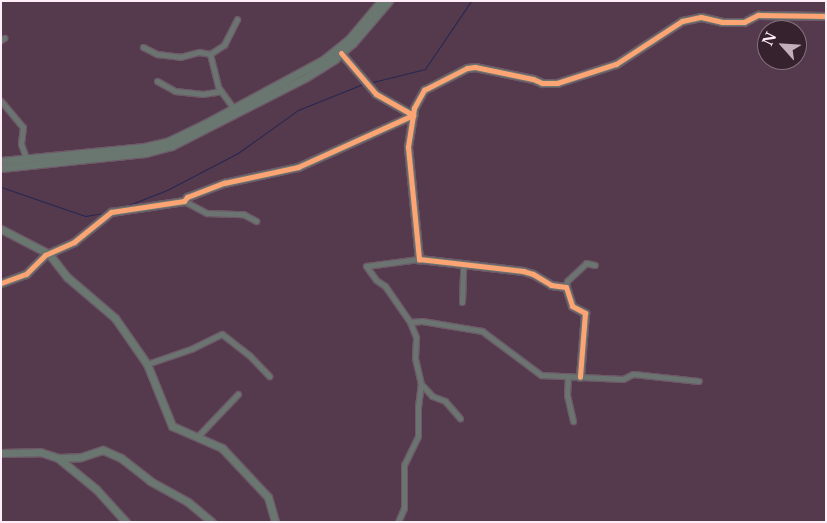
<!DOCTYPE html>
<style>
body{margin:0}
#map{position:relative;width:827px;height:523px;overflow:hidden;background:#543a4c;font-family:"Libre Baskerville",serif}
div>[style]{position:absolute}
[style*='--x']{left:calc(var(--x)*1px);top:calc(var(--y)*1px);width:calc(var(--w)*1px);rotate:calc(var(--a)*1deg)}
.stream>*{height:1px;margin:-0.5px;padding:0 0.5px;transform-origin:0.5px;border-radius:0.5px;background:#282652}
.roads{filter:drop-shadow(1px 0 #6d5967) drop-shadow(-1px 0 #6d5967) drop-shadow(0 1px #6d5967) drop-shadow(0 -1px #6d5967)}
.street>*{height:5px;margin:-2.5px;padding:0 2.5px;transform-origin:2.5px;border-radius:2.5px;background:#6b7470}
.secondary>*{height:7px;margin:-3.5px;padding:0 3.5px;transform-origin:3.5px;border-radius:3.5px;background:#697770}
.cycleway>*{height:5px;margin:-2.5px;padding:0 2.5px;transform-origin:2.5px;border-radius:2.5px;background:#fda474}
span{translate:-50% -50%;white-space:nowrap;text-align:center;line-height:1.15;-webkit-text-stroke:4px #36212f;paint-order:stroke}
.frame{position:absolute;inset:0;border:2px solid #ffedf8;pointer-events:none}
.north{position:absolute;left:757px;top:20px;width:50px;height:50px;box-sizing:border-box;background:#36212f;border:1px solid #86737f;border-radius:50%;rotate:296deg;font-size:14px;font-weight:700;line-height:20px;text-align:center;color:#ffedf8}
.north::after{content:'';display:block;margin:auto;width:18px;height:22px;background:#c3aebc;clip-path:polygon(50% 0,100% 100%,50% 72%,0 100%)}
</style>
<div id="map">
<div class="stream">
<i style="--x:369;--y:83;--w:58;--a:-14"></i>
<i style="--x:425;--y:69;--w:82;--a:-55.9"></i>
<i style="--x:1;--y:187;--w:89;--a:19"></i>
<i style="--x:85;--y:216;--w:20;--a:-9"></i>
<i style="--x:126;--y:206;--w:44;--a:-21.3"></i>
<i style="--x:167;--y:190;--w:80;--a:-27.5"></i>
<i style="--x:238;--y:153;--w:74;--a:-35.6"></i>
<i style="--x:298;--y:110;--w:70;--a:-21.8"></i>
</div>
<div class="roads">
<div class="street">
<i style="--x:1;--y:40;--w:4;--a:-34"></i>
<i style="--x:143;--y:47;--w:16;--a:27"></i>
<i style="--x:157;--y:54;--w:23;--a:7"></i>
<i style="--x:180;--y:57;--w:20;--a:-15"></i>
<i style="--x:199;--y:52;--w:11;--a:10"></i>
<i style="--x:210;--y:54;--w:17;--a:-33"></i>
<i style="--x:224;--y:45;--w:29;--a:-63"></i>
<i style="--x:210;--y:54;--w:34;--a:76"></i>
<i style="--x:218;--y:87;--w:27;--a:54"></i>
<i style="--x:157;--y:81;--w:21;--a:29"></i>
<i style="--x:175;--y:91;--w:28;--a:6"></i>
<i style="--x:203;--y:94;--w:18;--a:-9"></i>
<i style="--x:1;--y:101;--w:34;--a:50"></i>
<i style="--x:23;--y:127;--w:17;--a:97"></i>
<i style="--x:21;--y:144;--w:15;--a:70"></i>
<i style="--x:184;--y:201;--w:26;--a:28"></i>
<i style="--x:207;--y:213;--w:36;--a:2"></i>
<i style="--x:243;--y:214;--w:15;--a:28"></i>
<i style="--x:419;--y:259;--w:53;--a:172.5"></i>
<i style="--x:366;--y:266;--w:17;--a:54"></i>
<i style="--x:376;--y:280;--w:11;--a:34"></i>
<i style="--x:385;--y:286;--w:44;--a:55.2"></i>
<i style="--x:410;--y:322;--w:12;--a:-5"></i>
<i style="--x:422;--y:321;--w:61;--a:9.5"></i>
<i style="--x:482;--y:331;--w:74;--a:36.7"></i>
<i style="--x:541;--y:375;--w:82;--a:2.8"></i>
<i style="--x:623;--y:379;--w:11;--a:-27"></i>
<i style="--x:633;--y:374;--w:66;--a:6.1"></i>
<i style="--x:566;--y:287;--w:6;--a:-81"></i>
<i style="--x:567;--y:281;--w:26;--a:-43"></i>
<i style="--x:586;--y:263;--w:9;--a:13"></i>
<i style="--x:462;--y:302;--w:38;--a:-88"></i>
<i style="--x:147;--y:364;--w:46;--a:-18.8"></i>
<i style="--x:191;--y:349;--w:34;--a:-26"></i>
<i style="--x:222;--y:334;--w:36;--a:38"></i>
<i style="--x:250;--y:356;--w:28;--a:46"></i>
<i style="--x:568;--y:376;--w:19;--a:93"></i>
<i style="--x:567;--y:395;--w:27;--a:77"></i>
<i style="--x:421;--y:384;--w:16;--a:47"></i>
<i style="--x:432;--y:396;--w:14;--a:21"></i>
<i style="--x:445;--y:401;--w:23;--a:49"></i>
<i style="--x:198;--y:436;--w:58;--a:-46.4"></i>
<i style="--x:398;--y:522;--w:15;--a:-67"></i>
<i style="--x:404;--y:508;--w:43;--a:-90"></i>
<i style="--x:404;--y:465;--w:32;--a:-64"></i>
<i style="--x:418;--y:436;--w:29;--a:-90"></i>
<i style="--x:418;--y:407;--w:23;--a:-83"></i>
<i style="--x:421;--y:384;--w:27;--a:-103"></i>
<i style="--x:415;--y:358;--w:21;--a:-87"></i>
<i style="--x:416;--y:337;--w:16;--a:-112"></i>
</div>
<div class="secondary">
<i style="--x:341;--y:53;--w:54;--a:49.5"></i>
<i style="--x:376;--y:94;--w:43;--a:29.6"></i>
<i style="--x:413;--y:115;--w:7;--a:-82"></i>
<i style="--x:414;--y:108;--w:21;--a:-61"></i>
<i style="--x:424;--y:90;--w:48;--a:-27.1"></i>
<i style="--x:467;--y:68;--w:8;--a:-7"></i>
<i style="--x:475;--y:67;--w:59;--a:11.7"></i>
<i style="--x:533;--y:79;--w:10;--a:24"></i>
<i style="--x:542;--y:83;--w:15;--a:0"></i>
<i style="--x:557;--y:83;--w:62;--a:-17.9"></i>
<i style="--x:616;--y:64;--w:79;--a:-33.1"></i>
<i style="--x:682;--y:21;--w:19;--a:-12"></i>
<i style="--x:701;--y:17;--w:22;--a:13"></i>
<i style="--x:722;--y:22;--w:22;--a:0"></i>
<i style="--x:744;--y:22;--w:16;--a:-27"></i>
<i style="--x:758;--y:15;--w:68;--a:0.8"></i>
<i style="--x:1;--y:161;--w:144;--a:-5.6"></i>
<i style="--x:144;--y:147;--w:26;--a:-13"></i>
<i style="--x:169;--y:141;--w:41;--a:-25.9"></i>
<i style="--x:206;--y:123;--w:133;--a:-28.3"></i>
<i style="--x:323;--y:60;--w:33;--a:-39"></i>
<i style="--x:349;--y:39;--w:50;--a:-49.9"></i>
<i style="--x:1;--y:168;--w:145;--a:-5.9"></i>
<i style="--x:145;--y:153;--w:28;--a:-15"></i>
<i style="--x:172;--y:146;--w:149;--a:-27.1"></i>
<i style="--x:305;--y:78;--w:36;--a:-32"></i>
<i style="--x:335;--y:59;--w:24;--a:-42"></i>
<i style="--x:353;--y:43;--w:55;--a:-49.4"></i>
<i style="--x:1;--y:229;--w:54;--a:27.5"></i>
<i style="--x:49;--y:254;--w:29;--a:52"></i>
<i style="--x:67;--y:277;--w:63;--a:40.5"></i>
<i style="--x:115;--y:318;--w:56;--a:55.2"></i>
<i style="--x:147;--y:364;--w:67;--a:68"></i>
<i style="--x:172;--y:426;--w:55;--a:23.7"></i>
<i style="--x:222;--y:448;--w:67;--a:46.8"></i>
<i style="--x:268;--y:497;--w:26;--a:74"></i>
<i style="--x:1;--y:283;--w:27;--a:-20"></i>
<i style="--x:26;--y:274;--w:27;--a:-45"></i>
<i style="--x:45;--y:255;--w:32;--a:-24"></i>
<i style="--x:74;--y:242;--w:48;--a:-39"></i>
<i style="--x:111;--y:212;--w:74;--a:-8.6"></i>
<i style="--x:184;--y:201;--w:5;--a:-53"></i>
<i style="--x:187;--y:197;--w:40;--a:-21"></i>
<i style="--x:224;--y:183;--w:76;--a:-12.2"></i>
<i style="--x:298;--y:167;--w:126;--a:-24.3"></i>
<i style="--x:413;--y:115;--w:32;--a:99"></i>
<i style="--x:408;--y:147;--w:113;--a:84.4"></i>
<i style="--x:419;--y:259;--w:105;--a:6.6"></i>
<i style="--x:523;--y:271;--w:10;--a:17"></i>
<i style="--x:533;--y:274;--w:21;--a:31"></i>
<i style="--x:551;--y:285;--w:15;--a:8"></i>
<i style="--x:566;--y:287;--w:20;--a:72"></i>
<i style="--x:572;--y:306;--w:15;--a:28"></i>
<i style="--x:585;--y:313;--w:64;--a:94.5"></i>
<i style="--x:1;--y:453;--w:39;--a:-1"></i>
<i style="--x:40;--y:452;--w:19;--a:18"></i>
<i style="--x:58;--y:458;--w:49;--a:39.2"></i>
<i style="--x:96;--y:489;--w:45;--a:47.7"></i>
<i style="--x:58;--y:458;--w:23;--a:-2"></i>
<i style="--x:81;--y:457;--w:23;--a:-18"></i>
<i style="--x:103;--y:450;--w:20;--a:24"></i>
<i style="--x:121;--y:458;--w:37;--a:38"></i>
<i style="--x:150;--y:481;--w:43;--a:28.9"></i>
<i style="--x:188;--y:502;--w:31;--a:40"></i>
</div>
</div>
<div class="cycleway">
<i style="--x:341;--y:53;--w:54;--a:49.5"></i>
<i style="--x:376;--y:94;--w:43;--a:29.6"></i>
<i style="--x:413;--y:115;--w:7;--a:-82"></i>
<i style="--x:414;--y:108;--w:21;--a:-61"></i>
<i style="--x:424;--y:90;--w:48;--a:-27.1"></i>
<i style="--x:467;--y:68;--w:8;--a:-7"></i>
<i style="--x:475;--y:67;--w:59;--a:11.7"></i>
<i style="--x:533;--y:79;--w:10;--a:24"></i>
<i style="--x:542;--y:83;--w:15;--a:0"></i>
<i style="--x:557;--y:83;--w:62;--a:-17.9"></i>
<i style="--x:616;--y:64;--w:79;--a:-33.1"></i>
<i style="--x:682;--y:21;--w:19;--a:-12"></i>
<i style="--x:701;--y:17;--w:22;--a:13"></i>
<i style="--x:722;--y:22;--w:22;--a:0"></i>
<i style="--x:744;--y:22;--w:16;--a:-27"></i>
<i style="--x:758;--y:15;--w:68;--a:0.8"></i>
<i style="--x:1;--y:283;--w:27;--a:-20"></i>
<i style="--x:26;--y:274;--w:27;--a:-45"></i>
<i style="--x:45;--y:255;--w:32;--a:-24"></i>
<i style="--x:74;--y:242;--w:48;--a:-39"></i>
<i style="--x:111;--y:212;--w:74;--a:-8.6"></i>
<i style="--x:184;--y:201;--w:5;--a:-53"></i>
<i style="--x:187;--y:197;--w:40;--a:-21"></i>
<i style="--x:224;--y:183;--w:76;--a:-12.2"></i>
<i style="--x:298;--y:167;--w:126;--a:-24.3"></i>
<i style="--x:413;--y:115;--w:32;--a:99"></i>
<i style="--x:408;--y:147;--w:113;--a:84.4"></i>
<i style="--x:419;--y:259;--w:105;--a:6.6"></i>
<i style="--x:523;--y:271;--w:10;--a:17"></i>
<i style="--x:533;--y:274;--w:21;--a:31"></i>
<i style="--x:551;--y:285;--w:15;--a:8"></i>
<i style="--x:566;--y:287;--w:20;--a:72"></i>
<i style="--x:572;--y:306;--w:15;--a:28"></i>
<i style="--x:585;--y:313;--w:64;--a:94.5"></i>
</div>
<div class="frame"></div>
<div class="north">N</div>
</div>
